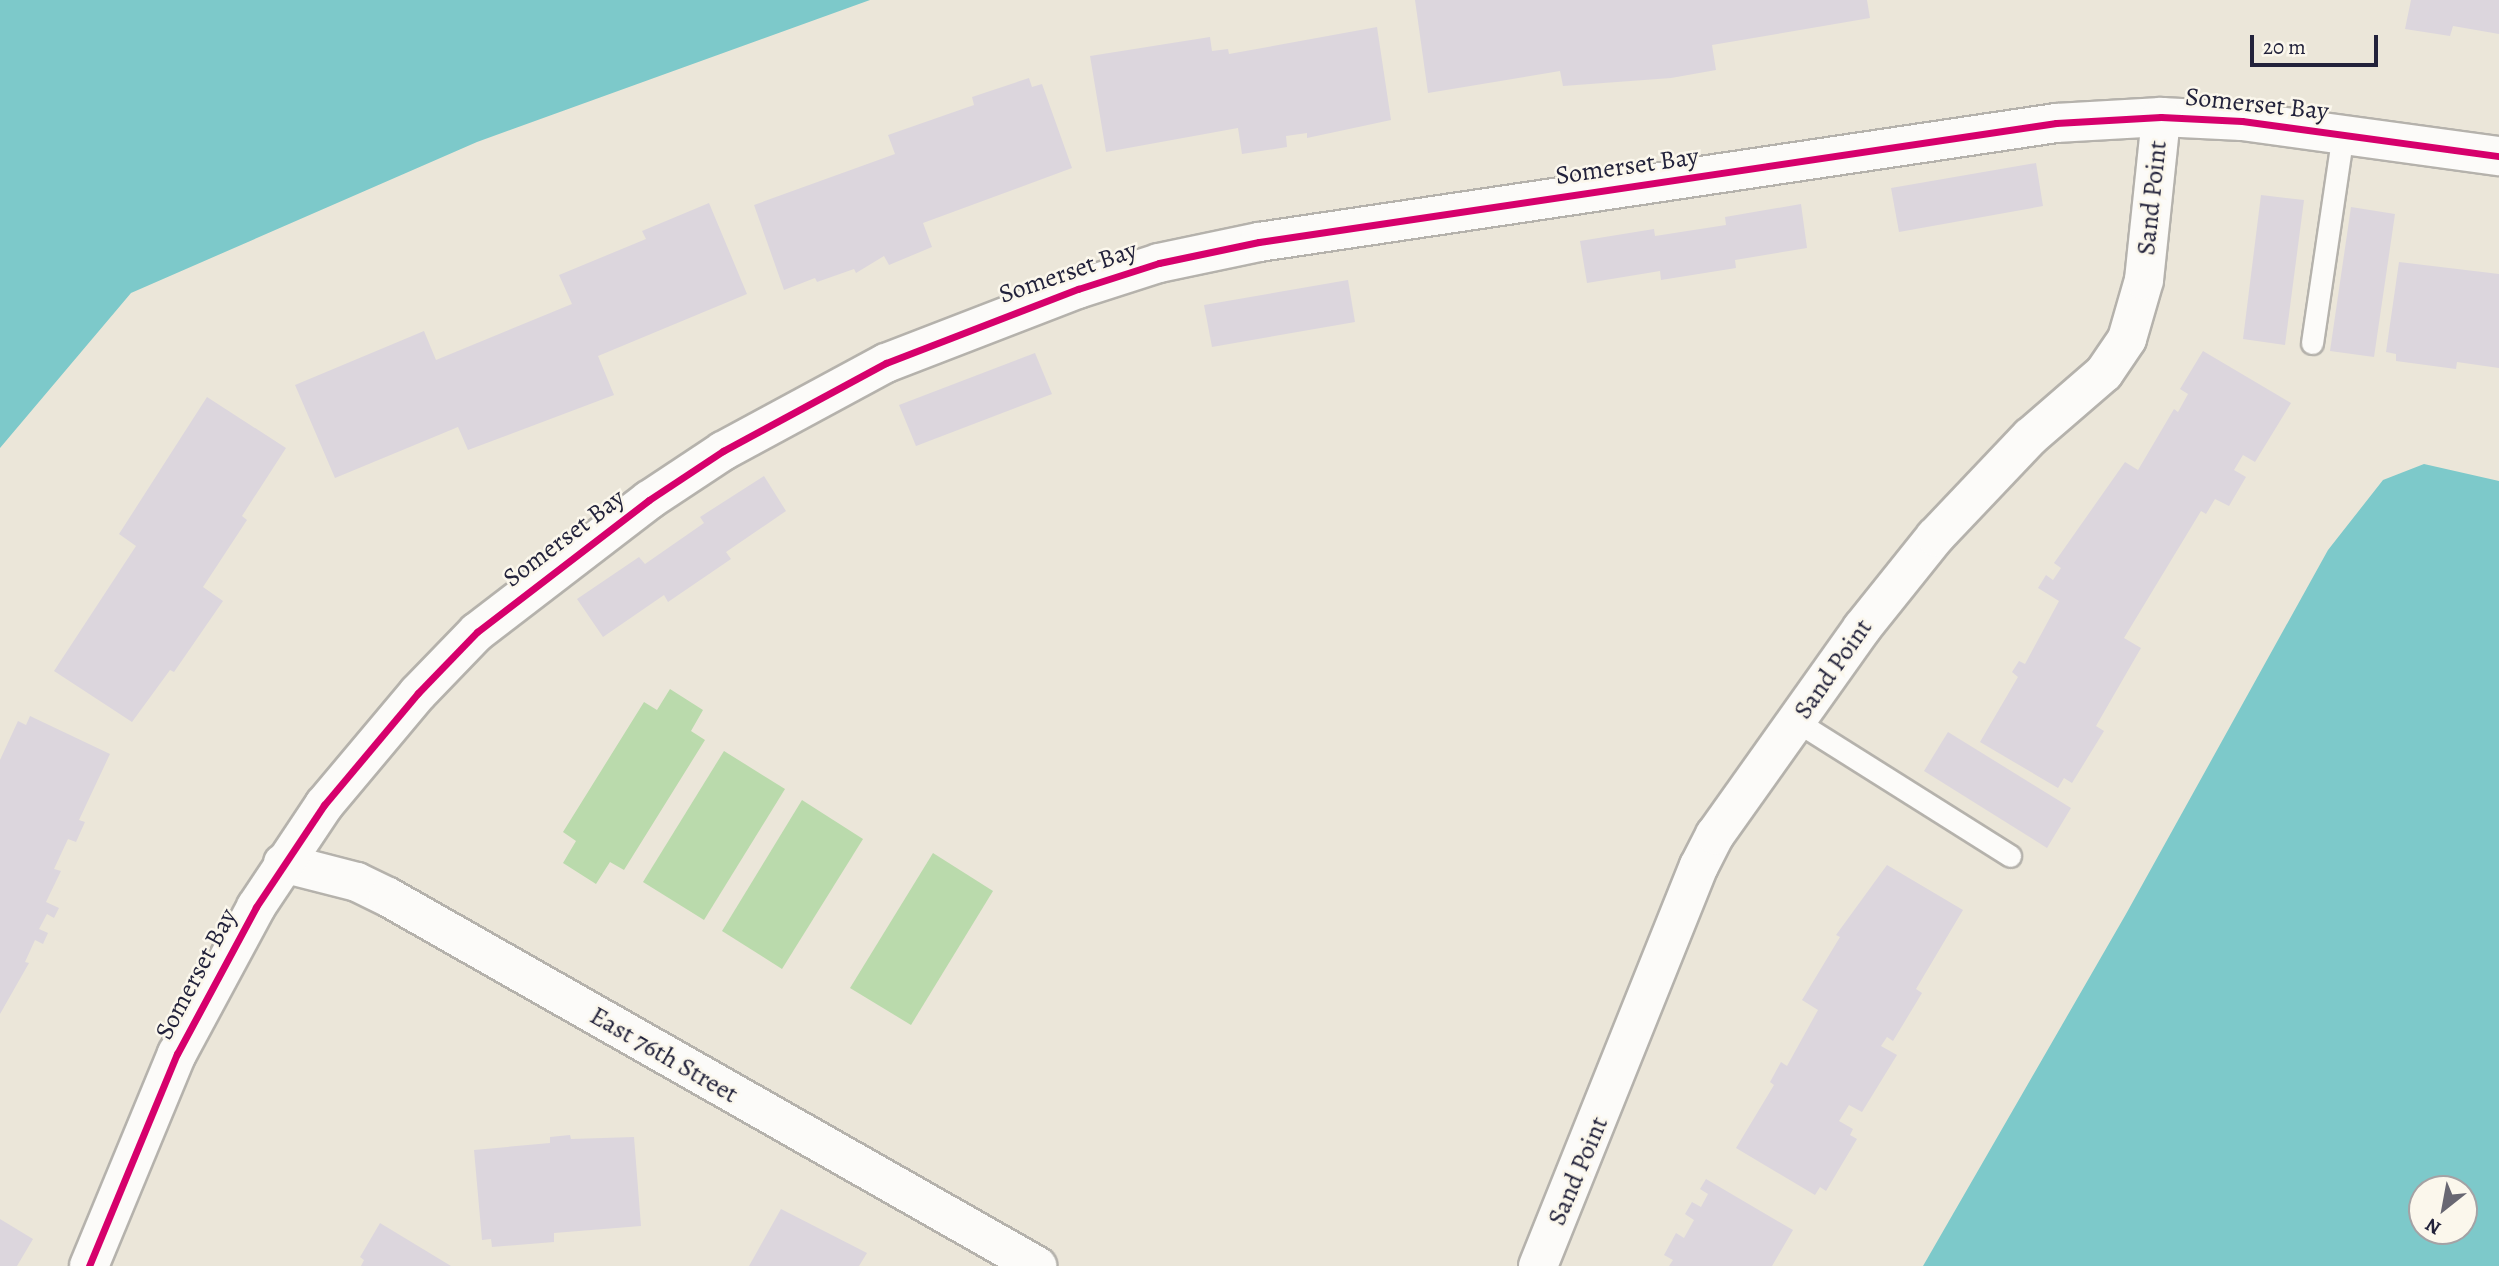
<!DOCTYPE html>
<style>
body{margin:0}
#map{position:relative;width:2499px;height:1266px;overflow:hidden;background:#ebe6d9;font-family:Alegreya,serif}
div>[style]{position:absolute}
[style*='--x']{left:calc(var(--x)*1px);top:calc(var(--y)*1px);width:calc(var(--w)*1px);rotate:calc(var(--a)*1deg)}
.green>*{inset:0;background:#badaac}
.water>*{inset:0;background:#7dc9ca}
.building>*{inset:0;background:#dcd6dd}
.roads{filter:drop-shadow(2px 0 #b5b2ac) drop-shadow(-2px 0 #b5b2ac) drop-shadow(0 2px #b5b2ac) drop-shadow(0 -2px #b5b2ac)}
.service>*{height:21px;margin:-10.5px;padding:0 10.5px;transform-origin:10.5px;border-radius:10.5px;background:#fcfbf9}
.minor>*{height:38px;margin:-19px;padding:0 19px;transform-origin:19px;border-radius:19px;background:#fcfbf9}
.cycleway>*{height:7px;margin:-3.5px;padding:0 3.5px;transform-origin:3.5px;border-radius:3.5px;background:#d6006c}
span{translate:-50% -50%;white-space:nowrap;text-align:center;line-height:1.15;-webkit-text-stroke:5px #fbf7ec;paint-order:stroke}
.street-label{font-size:26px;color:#22223b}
.north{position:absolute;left:2408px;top:1175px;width:70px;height:70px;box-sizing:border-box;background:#fbf7ec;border:2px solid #a4a2a5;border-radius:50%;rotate:211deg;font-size:19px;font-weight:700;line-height:28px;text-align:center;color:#22223b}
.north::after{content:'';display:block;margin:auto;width:24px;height:32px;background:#686772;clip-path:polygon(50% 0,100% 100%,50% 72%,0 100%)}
.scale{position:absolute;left:2250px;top:35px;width:128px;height:32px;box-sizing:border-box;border:4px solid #22223b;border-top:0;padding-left:9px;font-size:21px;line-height:24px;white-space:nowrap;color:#22223b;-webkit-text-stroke:5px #fbf7ec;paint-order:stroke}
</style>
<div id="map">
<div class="green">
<i style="clip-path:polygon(670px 689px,703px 710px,691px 731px,705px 740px,624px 870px,610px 862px,596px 884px,563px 863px,576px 841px,563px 832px,644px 702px,657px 710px)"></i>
<i style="clip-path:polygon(724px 751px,785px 789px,704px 920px,643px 882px)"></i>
<i style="clip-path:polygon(802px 800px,863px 839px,782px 969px,722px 931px)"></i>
<i style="clip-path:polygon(933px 853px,993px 891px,911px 1025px,850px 988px)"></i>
</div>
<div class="water">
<i style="clip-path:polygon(0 0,870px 0,477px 142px,131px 293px,0 448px)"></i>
<i style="clip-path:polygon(evenodd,2424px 464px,2499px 481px,2499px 1266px,1923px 1266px,2126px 914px,2328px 550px,2383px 480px,2424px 464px,2464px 1189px,2464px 1231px,2422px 1231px,2422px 1189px,2464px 1189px)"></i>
</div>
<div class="building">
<i style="clip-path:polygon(1415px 0,1867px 0,1870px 18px,1712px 45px,1716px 70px,1671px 78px,1563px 86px,1560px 71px,1428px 93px)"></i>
<i style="clip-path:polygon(2411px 0,2499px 0,2499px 34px,2453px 26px,2450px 36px,2405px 29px)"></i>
<i style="clip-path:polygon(1377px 27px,1391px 120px,1307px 138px,1307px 133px,1286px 136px,1287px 147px,1242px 154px,1238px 128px,1106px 152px,1090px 56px,1210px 37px,1212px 51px,1228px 49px,1229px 54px)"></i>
<i style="clip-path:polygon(1029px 78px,1032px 87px,1042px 84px,1072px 168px,923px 223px,932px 247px,889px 265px,884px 256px,856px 273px,854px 269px,817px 282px,815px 278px,784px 290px,754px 205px,895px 154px,888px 135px,974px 105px,972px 97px)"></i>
<i style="clip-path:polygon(2036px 163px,2043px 206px,1899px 232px,1891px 188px)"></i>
<i style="clip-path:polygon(2261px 195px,2304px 200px,2285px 345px,2243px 339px)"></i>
<i style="clip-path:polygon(709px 203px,747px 294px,598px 356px,614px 395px,468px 450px,458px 427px,335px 478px,295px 385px,424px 331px,436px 360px,572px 304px,559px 275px,646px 239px,642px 231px)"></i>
<i style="clip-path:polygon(1801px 204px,1807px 248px,1735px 260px,1736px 268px,1661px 280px,1660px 271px,1587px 283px,1580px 241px,1654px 229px,1655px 236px,1726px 225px,1725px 217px)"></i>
<i style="clip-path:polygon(2351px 207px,2395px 214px,2374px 357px,2330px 351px)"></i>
<i style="clip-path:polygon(2399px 262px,2499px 274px,2499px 368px,2457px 362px,2456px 369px,2396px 361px,2396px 354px,2386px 352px)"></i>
<i style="clip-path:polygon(1348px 280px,1355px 322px,1212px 347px,1204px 305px)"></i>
<i style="clip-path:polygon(2203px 351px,2291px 403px,2255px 462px,2243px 455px,2234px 470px,2246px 477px,2229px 506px,2215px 499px,2206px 514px,2201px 511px,2124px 638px,2141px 648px,2096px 726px,2104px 731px,2072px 783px,2064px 778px,2058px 788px,1980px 742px,2018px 677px,2012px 672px,2019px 661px,2025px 664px,2059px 601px,2038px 588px,2046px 575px,2053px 580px,2061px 568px,2054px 563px,2125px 462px,2138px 470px,2174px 409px,2178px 412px,2188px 394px,2180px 389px)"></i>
<i style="clip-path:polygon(1035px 353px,1052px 394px,916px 446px,899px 405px)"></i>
<i style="clip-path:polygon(207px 397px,286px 448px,242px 516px,247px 520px,203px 587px,223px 601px,174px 672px,170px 670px,132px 722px,54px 671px,136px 546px,119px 534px)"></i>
<i style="clip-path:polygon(764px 476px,786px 511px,726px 552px,731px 559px,668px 602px,664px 595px,603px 637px,577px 599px,639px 557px,645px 564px,704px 523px,700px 517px)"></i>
<i style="clip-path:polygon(30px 716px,110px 754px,79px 820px,85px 822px,76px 842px,68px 839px,54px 869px,61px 871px,46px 902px,59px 908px,54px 918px,47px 914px,39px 929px,48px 933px,43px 944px,35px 940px,25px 962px,29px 963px,0 1014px,0 760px,18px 721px,26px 725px)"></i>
<i style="clip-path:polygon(1948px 732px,2071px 808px,2047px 848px,1924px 771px)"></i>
<i style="clip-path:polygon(1887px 865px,1963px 910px,1916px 989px,1922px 993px,1893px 1041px,1887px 1037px,1881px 1046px,1897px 1055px,1862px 1112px,1849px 1105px,1839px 1121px,1853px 1129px,1850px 1135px,1857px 1139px,1826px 1191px,1820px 1187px,1815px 1195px,1736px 1148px,1774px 1085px,1770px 1082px,1781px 1062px,1787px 1066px,1818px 1010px,1802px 1000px,1840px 937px,1836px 935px)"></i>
<i style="clip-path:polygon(570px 1135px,571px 1139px,634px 1137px,641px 1226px,554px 1233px,554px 1242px,492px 1247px,491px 1239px,482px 1240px,474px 1150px,550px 1143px,550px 1137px)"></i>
<i style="clip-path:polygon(1706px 1179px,1793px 1230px,1772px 1266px,1669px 1266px,1673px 1260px,1664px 1255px,1676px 1233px,1684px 1238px,1694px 1220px,1685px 1214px,1692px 1202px,1701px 1207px,1708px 1194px,1700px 1189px)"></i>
<i style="clip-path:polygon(781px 1209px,867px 1253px,859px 1266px,749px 1266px)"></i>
<i style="clip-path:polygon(0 1219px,33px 1239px,17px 1266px,0 1266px)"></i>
<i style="clip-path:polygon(380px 1223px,451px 1266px,361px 1266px,364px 1260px,360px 1257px)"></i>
</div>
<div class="roads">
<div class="service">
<i style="--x:2312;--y:343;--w:211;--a:-81.6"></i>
<i style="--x:1796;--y:721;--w:253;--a:32.2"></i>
</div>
<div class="minor">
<i style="--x:283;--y:863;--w:76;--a:14.4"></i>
<i style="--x:357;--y:882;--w:34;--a:26"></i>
<i style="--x:388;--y:897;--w:747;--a:29.62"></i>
<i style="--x:89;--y:1266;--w:230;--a:-67.5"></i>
<i style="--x:177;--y:1054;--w:167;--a:-61.7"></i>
<i style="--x:256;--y:907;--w:123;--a:-56.3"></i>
<i style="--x:324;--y:805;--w:146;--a:-50"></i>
<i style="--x:418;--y:693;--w:85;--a:-46"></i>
<i style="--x:477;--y:632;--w:217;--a:-37.5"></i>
<i style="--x:649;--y:500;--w:89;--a:-33.5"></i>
<i style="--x:723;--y:451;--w:185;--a:-28.4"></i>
<i style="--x:886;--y:363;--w:206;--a:-21.1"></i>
<i style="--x:1078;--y:289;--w:85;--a:-17.8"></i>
<i style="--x:1159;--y:263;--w:102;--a:-11.9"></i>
<i style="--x:1259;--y:242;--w:806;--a:-8.49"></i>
<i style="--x:2056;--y:123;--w:105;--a:-3.3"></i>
<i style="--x:2161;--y:117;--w:81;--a:2.8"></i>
<i style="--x:2242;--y:121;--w:259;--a:7.8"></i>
<i style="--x:1538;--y:1266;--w:431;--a:-68.1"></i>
<i style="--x:1699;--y:866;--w:35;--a:-63"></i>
<i style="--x:1715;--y:835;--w:254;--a:-54.6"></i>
<i style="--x:1862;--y:628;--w:117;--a:-51.3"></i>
<i style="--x:1935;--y:537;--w:138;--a:-46.5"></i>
<i style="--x:2030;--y:437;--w:98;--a:-40.9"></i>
<i style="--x:2104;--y:373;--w:41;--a:-55.9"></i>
<i style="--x:2127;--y:339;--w:61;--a:-73.9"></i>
<i style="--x:2144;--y:280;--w:164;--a:-84"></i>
</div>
</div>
<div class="cycleway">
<i style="--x:89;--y:1266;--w:230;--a:-67.5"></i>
<i style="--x:177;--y:1054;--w:167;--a:-61.7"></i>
<i style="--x:256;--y:907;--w:123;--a:-56.3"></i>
<i style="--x:324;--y:805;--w:146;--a:-50"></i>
<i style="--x:418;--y:693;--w:85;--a:-46"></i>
<i style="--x:477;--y:632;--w:217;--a:-37.5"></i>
<i style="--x:649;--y:500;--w:89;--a:-33.5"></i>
<i style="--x:723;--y:451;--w:185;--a:-28.4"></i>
<i style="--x:886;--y:363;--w:206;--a:-21.1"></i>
<i style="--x:1078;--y:289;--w:85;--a:-17.8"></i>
<i style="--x:1159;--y:263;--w:102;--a:-11.9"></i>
<i style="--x:1259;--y:242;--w:806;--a:-8.49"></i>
<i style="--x:2056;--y:123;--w:105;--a:-3.3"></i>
<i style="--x:2161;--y:117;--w:81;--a:2.8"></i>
<i style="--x:2242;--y:121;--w:259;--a:7.8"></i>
</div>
<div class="street-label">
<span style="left:2257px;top:104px;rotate:6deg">Somerset Bay</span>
<span style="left:1627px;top:166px;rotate:-8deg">Somerset Bay</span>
<span style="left:2152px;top:198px;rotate:-84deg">Sand Point</span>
<span style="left:1068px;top:272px;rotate:-19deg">Somerset Bay</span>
<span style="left:564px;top:538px;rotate:-37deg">Somerset Bay</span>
<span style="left:1833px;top:669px;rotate:-55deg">Sand Point</span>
<span style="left:196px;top:974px;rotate:-62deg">Somerset Bay</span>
<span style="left:664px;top:1055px;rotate:30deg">East 76th Street</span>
<span style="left:1578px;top:1171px;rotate:-67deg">Sand Point</span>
</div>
<div class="north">N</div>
<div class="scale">20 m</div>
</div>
